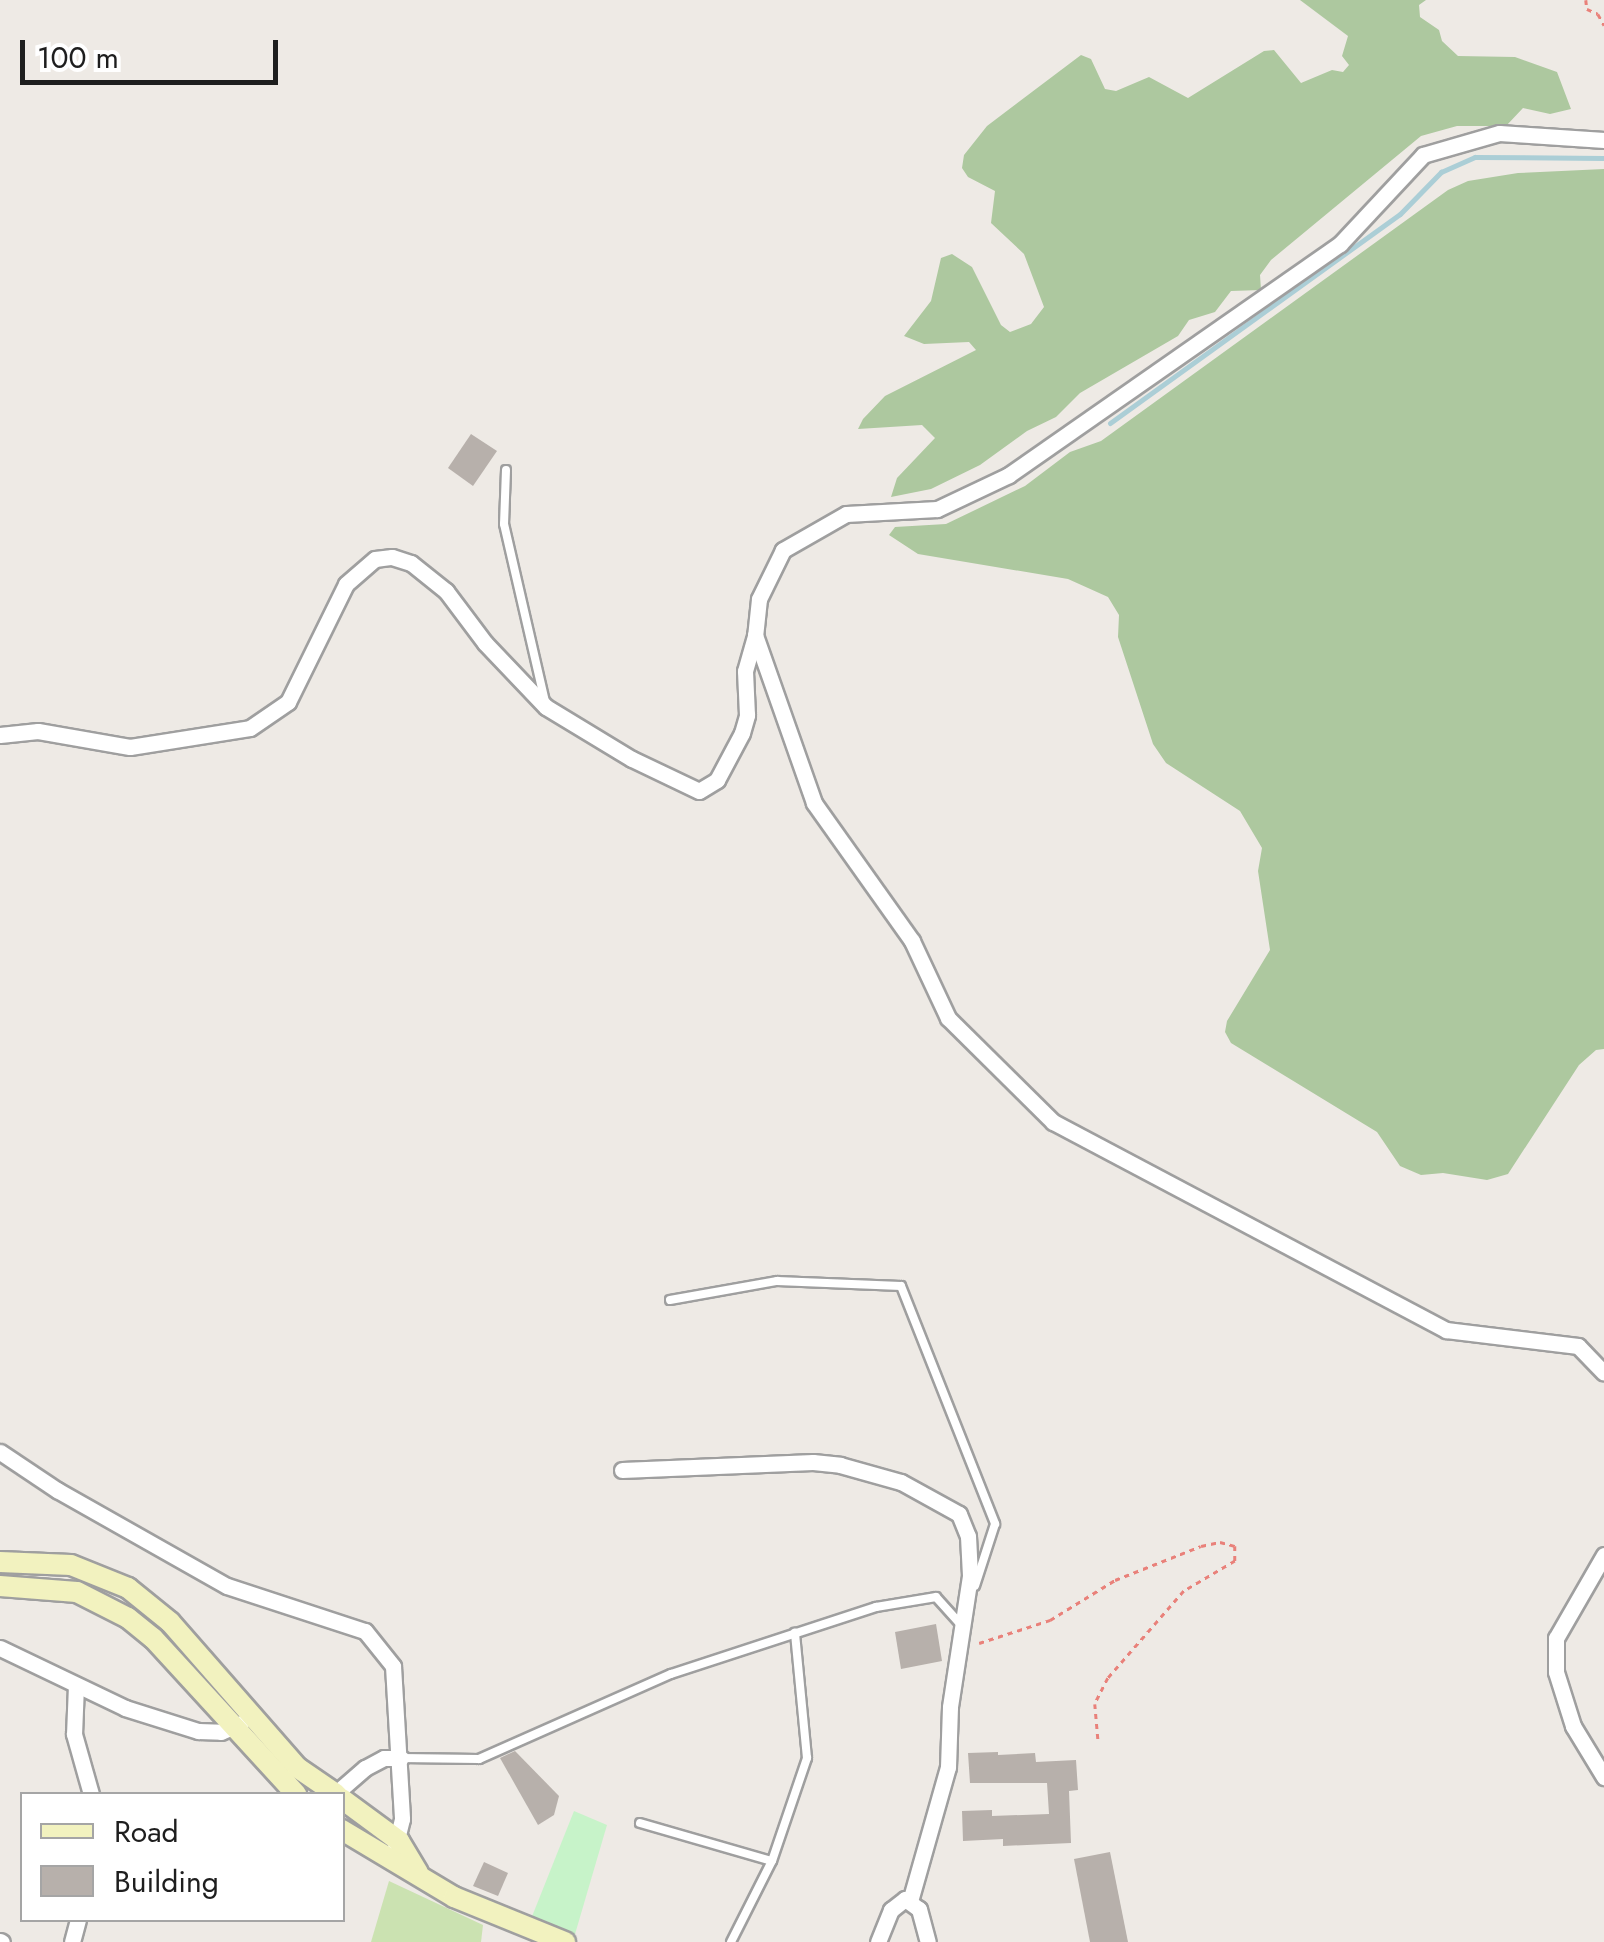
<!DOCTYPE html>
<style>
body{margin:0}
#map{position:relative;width:1604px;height:1942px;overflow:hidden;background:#eeeae5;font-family:Jost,sans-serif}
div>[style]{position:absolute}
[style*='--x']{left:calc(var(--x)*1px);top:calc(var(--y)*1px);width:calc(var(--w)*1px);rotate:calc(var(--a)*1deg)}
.grass>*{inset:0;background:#cbe2b1}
.forest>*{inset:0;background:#adc89f}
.park>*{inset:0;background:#c7f3c9}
.stream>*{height:5px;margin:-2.5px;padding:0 2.5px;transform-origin:2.5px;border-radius:2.5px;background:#abced6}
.building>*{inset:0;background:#b7b0ab}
.path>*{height:2.5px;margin-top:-1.25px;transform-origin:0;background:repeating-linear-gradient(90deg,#e9817a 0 5px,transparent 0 10px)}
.roads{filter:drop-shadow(2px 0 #9f9f9f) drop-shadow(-2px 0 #9f9f9f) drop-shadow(0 2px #9f9f9f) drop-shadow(0 -2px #9f9f9f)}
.lane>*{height:8px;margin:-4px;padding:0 4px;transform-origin:4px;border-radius:4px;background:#fff}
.street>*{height:15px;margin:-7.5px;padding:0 7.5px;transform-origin:7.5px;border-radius:7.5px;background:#fff}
.secondary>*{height:20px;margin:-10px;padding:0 10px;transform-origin:10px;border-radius:10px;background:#f2f2bf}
span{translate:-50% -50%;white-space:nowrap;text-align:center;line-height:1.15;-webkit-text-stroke:10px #fff;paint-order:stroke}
.legend{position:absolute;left:20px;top:1792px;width:325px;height:130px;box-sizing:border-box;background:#fff;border:2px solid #a5a5a5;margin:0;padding:12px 18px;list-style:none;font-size:30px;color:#1e1e1e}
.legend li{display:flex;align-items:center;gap:20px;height:50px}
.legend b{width:50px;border:2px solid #a5a5a5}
.scale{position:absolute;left:20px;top:40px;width:258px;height:45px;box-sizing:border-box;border:5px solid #1e1e1e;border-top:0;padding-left:12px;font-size:30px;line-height:35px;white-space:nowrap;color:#1e1e1e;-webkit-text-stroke:8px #fff;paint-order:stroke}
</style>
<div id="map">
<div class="grass">
<i style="clip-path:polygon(389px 1881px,483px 1925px,481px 1942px,371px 1942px)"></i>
</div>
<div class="forest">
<i style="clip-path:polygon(1300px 0,1426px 0,1419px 5px,1420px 17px,1439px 30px,1442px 41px,1458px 56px,1515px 57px,1557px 72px,1571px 109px,1550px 114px,1523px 108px,1506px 126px,1457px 126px,1421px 136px,1271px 260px,1260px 275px,1261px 290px,1231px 291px,1215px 312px,1189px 320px,1178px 336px,1080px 393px,1056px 417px,1027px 431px,980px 465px,931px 489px,891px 497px,897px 478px,935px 438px,922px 425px,858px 429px,863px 419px,885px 396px,976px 350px,969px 342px,924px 344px,904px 336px,931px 301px,941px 258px,952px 254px,972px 267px,1001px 325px,1010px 332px,1031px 324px,1044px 307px,1024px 254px,991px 223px,995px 191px,968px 177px,962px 168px,964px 155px,987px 126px,1081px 55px,1091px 59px,1105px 89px,1116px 91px,1149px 77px,1188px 98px,1264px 51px,1274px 50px,1301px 83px,1332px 70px,1343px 72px,1349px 65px,1342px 56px,1348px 36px)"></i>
<i style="clip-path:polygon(1604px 169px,1604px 1049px,1596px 1050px,1579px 1065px,1508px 1174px,1487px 1180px,1443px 1173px,1421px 1175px,1400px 1166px,1377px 1132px,1231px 1043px,1225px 1032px,1227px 1021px,1270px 950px,1258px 871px,1262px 848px,1240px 811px,1166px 763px,1153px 744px,1118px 637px,1119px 615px,1108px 597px,1068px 579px,918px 554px,889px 535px,895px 527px,946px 524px,1025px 486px,1070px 452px,1101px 441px,1448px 190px,1468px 181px,1518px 173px)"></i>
</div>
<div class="park">
<i style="clip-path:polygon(574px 1811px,607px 1825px,573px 1941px,529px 1924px)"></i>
</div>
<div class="stream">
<i style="--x:1110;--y:423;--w:357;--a:-35.8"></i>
<i style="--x:1400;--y:214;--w:59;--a:-45.7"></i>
<i style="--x:1441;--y:172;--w:37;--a:-24"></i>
<i style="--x:1475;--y:157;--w:129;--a:0.4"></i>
</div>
<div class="building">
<i style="clip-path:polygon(471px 434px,497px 451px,473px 486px,448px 468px)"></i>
<i style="clip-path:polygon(936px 1624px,942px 1661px,901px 1669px,895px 1632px)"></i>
<i style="clip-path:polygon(515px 1751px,559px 1796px,554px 1815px,538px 1825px,500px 1758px)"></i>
<i style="clip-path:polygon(998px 1752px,998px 1755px,1035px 1753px,1036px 1762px,1076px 1760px,1078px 1790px,1069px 1791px,1071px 1843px,1003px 1846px,1003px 1839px,963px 1841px,962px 1811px,992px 1810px,992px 1816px,1049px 1814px,1047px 1783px,970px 1783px,968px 1753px)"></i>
<i style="clip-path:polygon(1110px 1852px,1128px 1942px,1090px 1942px,1074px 1859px)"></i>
<i style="clip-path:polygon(484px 1862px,508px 1873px,498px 1896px,473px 1886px)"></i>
</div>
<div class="path">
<i style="--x:1586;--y:0;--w:9;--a:84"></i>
<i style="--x:1587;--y:9;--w:12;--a:24"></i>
<i style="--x:1598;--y:14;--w:13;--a:61"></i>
<i style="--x:979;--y:1643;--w:75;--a:-17.9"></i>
<i style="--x:1050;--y:1620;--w:76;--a:-31.6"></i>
<i style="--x:1115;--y:1580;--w:92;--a:-21.6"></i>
<i style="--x:1201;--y:1546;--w:19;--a:-12"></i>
<i style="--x:1220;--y:1542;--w:16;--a:15"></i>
<i style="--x:1235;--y:1546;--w:15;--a:90"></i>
<i style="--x:1235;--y:1561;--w:59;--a:149.5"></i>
<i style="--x:1184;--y:1591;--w:116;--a:131.1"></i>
<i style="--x:1108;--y:1678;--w:29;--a:117"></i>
<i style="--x:1095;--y:1704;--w:38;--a:85"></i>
</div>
<div class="roads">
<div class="lane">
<i style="--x:506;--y:470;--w:54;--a:92.1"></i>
<i style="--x:504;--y:524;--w:182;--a:77"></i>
<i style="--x:670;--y:1300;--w:109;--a:-10.1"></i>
<i style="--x:777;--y:1281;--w:124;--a:2.3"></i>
<i style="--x:901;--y:1286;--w:256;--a:68.4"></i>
<i style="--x:995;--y:1524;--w:65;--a:107.9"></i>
<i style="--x:401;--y:1758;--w:78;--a:0.7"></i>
<i style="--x:479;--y:1759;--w:210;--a:-23.9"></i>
<i style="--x:671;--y:1674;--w:216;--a:-18.1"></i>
<i style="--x:876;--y:1607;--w:61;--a:-9.5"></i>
<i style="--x:936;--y:1597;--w:36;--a:48"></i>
<i style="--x:640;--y:1823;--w:137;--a:16.1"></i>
<i style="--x:731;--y:1942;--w:91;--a:-63.2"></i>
<i style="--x:772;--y:1861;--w:109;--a:-71.2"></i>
<i style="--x:807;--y:1758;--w:126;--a:-95.5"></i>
</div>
<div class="street">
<i style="--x:1604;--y:140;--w:105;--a:-176.2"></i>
<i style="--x:1499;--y:133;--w:79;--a:163.9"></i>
<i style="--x:1423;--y:155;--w:122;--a:133"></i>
<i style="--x:1340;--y:244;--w:404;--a:145.1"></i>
<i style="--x:1009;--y:475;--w:80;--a:154.7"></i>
<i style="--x:937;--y:509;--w:91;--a:176.9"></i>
<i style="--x:846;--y:514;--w:73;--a:150.3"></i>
<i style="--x:783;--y:550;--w:55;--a:116.1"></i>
<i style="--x:759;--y:599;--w:36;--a:96"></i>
<i style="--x:755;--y:635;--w:178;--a:70.6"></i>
<i style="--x:814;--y:803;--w:169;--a:54.6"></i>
<i style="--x:912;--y:941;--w:85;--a:64.9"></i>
<i style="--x:948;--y:1018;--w:148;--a:44.7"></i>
<i style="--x:1053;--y:1122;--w:445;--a:27.9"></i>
<i style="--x:1446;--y:1330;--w:133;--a:6.9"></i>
<i style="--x:1578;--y:1346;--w:37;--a:46"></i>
<i style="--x:0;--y:735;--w:38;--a:-6"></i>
<i style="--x:38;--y:731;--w:93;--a:9.9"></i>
<i style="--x:130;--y:747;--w:121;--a:-9"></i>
<i style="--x:250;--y:728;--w:46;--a:-34.4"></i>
<i style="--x:288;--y:702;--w:131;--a:-63.8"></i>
<i style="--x:346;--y:584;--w:38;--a:-41"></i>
<i style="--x:375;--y:559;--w:17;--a:-7"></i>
<i style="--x:392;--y:557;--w:20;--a:18"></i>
<i style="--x:411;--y:563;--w:45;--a:38.7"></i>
<i style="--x:446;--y:591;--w:65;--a:53.1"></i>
<i style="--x:485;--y:643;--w:88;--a:46.4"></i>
<i style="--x:546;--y:707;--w:100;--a:31.2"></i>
<i style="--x:632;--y:759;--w:74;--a:25.5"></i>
<i style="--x:699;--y:791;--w:21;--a:-31"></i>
<i style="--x:717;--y:780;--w:53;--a:-62"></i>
<i style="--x:742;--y:733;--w:19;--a:-74"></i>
<i style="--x:747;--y:715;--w:44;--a:-92.6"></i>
<i style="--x:745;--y:671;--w:37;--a:-74"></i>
<i style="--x:0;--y:1452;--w:69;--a:33.7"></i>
<i style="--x:57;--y:1490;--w:195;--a:29.5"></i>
<i style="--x:227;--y:1586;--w:145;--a:18.1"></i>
<i style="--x:365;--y:1631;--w:45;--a:51.3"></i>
<i style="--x:393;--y:1666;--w:153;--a:86.6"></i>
<i style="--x:402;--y:1819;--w:29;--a:104"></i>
<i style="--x:622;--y:1470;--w:191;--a:-2.4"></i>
<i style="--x:813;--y:1462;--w:27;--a:6"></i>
<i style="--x:840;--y:1465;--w:63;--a:15.6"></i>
<i style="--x:901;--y:1482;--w:66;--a:28.9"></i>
<i style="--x:959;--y:1514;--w:24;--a:68"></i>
<i style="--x:968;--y:1536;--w:40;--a:87.1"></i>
<i style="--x:970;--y:1576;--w:133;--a:98.7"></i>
<i style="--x:950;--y:1707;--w:60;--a:91.9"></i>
<i style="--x:948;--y:1767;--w:139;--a:105.8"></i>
<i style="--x:1604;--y:1555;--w:96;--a:120"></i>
<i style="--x:1556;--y:1638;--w:34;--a:90"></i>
<i style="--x:1556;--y:1672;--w:57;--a:72.5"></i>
<i style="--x:1573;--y:1726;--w:60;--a:58.7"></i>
<i style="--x:0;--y:1648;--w:139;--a:25.6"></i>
<i style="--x:125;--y:1708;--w:77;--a:17.5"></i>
<i style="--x:198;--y:1731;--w:23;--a:2"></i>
<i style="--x:221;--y:1732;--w:22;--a:-24"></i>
<i style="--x:76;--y:1685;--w:49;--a:92.3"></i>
<i style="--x:74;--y:1734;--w:62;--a:74.2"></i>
<i style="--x:335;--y:1794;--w:40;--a:-41"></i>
<i style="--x:365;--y:1768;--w:21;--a:-28"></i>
<i style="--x:384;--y:1758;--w:17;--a:0"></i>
<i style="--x:0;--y:1941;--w:2;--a:27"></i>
<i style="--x:72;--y:1942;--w:23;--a:-75"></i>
<i style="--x:878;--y:1942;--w:35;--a:-68"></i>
<i style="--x:891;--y:1910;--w:18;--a:-38"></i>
<i style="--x:905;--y:1899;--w:17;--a:36"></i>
<i style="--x:919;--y:1909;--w:34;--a:75"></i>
</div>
<div class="secondary">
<i style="--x:0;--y:1562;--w:71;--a:2.4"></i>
<i style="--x:71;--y:1565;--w:61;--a:22"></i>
<i style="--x:128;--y:1588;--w:54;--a:39"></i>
<i style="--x:170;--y:1622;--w:194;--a:48.8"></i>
<i style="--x:298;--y:1768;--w:46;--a:34.4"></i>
<i style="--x:0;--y:1586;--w:77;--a:4.5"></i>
<i style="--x:77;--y:1592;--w:57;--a:27"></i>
<i style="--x:128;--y:1618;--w:32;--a:39"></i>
<i style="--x:153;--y:1638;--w:212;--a:47.5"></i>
<i style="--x:342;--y:1799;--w:71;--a:36.4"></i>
<i style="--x:399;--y:1841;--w:37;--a:59"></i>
<i style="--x:342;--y:1830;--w:131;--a:30.9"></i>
<i style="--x:454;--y:1897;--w:120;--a:22.1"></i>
</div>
</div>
<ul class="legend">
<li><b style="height:12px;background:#f2f2bf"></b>Road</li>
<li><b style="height:28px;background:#b7b0ab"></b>Building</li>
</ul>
<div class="scale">100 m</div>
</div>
